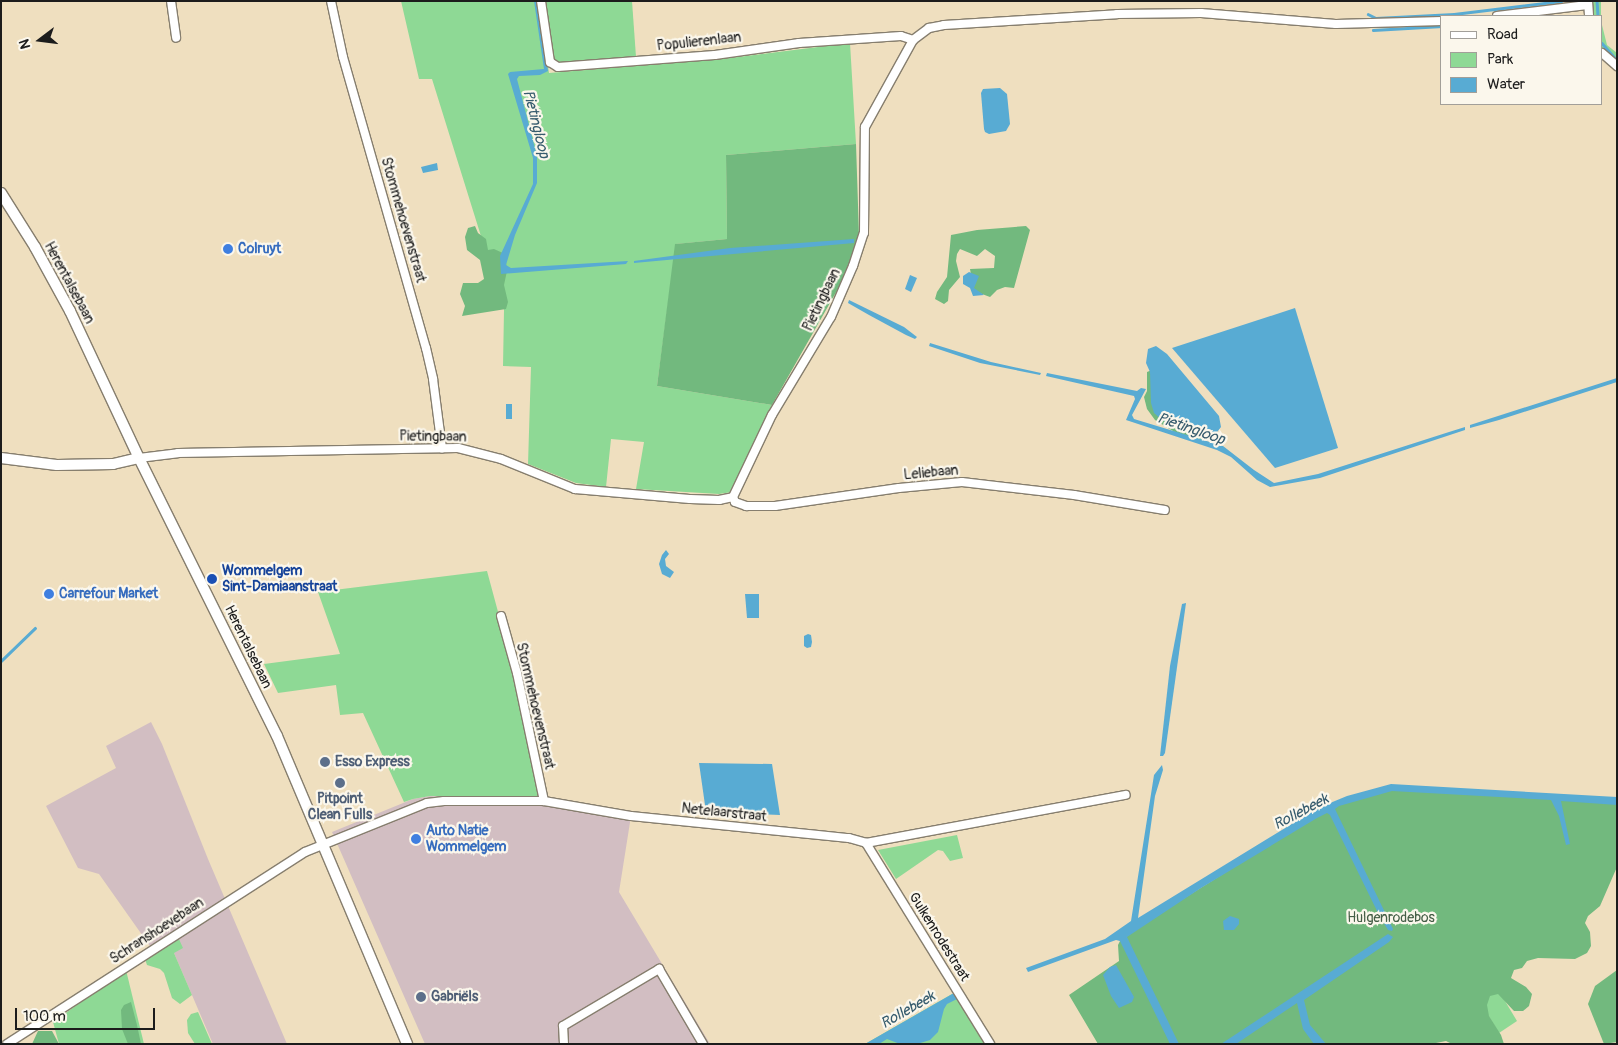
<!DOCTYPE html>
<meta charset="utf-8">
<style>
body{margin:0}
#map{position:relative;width:1618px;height:1045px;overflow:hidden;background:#efdfbf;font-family:Pangolin,sans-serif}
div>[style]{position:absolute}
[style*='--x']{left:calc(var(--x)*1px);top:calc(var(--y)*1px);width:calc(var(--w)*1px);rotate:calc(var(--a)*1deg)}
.industrial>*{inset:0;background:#d2bec2}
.green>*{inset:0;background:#8ed995}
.forest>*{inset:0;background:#72b97e}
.water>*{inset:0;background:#58abd3}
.stream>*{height:2.5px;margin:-1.25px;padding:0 1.25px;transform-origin:1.25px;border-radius:1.25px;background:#58abd3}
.roads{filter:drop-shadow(1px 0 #867e6e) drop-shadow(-1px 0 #867e6e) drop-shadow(0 1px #867e6e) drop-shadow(0 -1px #867e6e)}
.street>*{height:8px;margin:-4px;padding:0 4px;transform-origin:4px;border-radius:4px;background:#fff}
.secondary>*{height:10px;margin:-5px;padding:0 5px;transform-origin:5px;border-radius:5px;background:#fff}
.dots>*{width:14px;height:14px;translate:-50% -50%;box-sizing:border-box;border:2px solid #fbf7ec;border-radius:50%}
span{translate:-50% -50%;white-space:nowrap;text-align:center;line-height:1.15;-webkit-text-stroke:4.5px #fbf7ec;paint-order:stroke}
.street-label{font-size:14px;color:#1c1c1c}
.shop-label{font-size:14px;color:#366cbe;font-weight:700}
.left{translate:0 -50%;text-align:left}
.transit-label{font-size:14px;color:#164399;font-weight:700}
.service-label{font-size:14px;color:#4e5e75;font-weight:700}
.park-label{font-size:14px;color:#445e46}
.water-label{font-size:15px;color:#375c6e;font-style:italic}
.frame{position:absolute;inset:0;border:2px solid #1c1c1c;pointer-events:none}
.legend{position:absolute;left:1440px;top:15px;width:162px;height:90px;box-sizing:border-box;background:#fbf7ec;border:1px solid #a29f99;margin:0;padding:6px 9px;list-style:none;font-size:15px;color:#1c1c1c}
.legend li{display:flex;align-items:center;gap:10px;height:25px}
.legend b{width:25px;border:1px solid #a29f99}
.north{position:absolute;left:15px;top:15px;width:50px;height:50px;-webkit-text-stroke:4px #fbf7ec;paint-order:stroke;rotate:255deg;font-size:14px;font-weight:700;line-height:20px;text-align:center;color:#1c1c1c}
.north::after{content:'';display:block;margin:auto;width:18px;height:22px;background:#1c1c1c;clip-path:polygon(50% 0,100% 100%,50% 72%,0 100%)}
.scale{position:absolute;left:15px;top:1008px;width:140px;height:22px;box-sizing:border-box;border:2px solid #1c1c1c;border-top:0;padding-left:6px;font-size:15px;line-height:18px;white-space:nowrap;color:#1c1c1c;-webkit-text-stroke:4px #fbf7ec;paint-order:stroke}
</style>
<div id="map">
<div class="industrial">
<i style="clip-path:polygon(151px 722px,162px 744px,208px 859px,287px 1044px,213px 1044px,168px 939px,152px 949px,99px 874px,78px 868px,46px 806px,116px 768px,106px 746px)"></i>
<i style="clip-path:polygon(430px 796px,544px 801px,631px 816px,619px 892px,710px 1044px,425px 1044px,332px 832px,413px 799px)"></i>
</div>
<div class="green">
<i style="clip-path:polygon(401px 1px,538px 1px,549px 73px,722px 59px,850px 43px,856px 144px,726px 155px,727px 239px,676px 244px,657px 386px,772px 405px,732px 492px,719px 494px,636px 489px,644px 442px,611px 439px,606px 487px,576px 483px,528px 464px,531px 367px,503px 366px,504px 310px,432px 79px,419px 79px)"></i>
<i style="clip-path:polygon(545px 1px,632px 1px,636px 57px,562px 63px,554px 59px)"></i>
<i style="clip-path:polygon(1593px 1px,1601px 1px,1601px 16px,1593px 16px)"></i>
<i style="clip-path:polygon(1602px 25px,1607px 45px,1617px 53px,1617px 62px,1602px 48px)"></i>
<i style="clip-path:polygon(487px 571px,514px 671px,539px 797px,430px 796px,413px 799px,404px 802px,363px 713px,340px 715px,336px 685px,278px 693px,264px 664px,340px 654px,318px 592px)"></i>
<i style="clip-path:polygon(957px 835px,963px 858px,950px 861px,943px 851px,938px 850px,896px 879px,878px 850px)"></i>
<i style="clip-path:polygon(178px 937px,183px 948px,174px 953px,192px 995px,180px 1004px,172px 998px,164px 973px,160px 969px,147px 965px,145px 959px)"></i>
<i style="clip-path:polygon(126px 970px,144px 1044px,59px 1044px,53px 1022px)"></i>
<i style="clip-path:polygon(1496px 986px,1517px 1021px,1499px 1033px,1477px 997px)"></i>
<i style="clip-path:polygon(952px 994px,959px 994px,990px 1044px,865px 1044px)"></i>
<i style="clip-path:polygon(198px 1012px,212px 1044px,195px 1044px,188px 1033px,187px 1020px,191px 1014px)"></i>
</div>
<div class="forest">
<i style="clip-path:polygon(856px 144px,859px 235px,843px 280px,772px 405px,657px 386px,675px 244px,727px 239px,726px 155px)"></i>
<i style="clip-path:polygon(475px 226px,478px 233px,486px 239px,488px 250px,494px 249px,505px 254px,507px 271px,504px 285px,508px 302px,506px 309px,462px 316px,465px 306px,460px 294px,463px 283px,478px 283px,484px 279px,480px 260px,467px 250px,465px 237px,468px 228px)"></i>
<i style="clip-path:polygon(1026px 226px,1030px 230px,1014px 288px,1005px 287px,997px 290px,990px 297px,974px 291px,970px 269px,994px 268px,995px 256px,985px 249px,977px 256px,960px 249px,957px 254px,956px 261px,960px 277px,949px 290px,948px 301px,944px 304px,935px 299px,937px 292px,947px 277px,951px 235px,977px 230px)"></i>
<i style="clip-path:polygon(1152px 370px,1213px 430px,1215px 438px,1200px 441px,1178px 434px,1155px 420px,1147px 409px,1144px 397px,1147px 391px,1147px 372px)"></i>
<i style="clip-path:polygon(1404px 786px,1617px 800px,1617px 867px,1600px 906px,1588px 916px,1585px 923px,1590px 932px,1591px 946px,1587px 953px,1575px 959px,1538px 958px,1527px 961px,1522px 968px,1514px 970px,1511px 978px,1526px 987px,1532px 994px,1529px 1006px,1523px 1011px,1514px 1011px,1498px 994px,1490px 996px,1487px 1005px,1489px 1016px,1501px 1035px,1504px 1044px,1452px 1044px,1446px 1041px,1431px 1044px,1098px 1044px,1069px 995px,1119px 961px,1118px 945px,1122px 937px,1329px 808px)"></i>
<i style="clip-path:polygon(1617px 970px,1617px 1042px,1604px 1044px,1588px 1004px,1595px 986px)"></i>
<i style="clip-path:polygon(131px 1002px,137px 1025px,141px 1044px,128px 1044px,122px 1029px,121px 1010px,124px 1005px)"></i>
<i style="clip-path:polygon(38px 1031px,52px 1031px,59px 1044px,32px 1044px)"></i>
</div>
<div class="water">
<i style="clip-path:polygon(534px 1px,538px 1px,548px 71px,540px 75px,519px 76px,517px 79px,537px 156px,537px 183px,515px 235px,506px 265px,511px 268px,628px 261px,626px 264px,501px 274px,500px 256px,533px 184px,533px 158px,508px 74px,510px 72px,544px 69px)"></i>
<i style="clip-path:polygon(1000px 88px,1007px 94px,1010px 124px,1006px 131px,989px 134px,985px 132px,984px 129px,981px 93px,983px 89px)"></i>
<i style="clip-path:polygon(437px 163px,438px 170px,423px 173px,421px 167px)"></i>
<i style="clip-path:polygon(854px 239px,854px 243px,634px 263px,634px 261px,730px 248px)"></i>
<i style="clip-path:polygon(969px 272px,979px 276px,974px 288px,984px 295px,973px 296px,970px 288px,963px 284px,963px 276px)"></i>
<i style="clip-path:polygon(910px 275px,917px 278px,911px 292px,905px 289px)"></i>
<i style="clip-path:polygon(849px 300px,904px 327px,917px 337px,915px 339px,906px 335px,869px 315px,848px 303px)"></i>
<i style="clip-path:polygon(1295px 308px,1338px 448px,1275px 468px,1172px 348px)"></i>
<i style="clip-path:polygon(930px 343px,991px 362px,1041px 373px,1040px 375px,980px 363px,929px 346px)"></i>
<i style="clip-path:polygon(1156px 346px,1167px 354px,1219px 416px,1221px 427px,1214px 436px,1191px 433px,1162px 420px,1154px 413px,1151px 403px,1150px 372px,1146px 363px,1148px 349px)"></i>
<i style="clip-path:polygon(1047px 373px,1137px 391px,1141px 388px,1146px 389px,1132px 415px,1134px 419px,1223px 446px,1254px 470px,1274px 483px,1318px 474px,1449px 432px,1465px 427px,1465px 430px,1320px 478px,1270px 487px,1257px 480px,1231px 457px,1217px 450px,1126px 420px,1135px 399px,1134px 396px,1046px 376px)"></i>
<i style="clip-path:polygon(1617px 378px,1617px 382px,1499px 420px,1470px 428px,1470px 425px)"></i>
<i style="clip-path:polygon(506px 404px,512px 404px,512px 419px,506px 419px)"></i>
<i style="clip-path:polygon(666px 550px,669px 554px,665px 559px,666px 566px,674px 572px,670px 578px,662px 574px,659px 564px,662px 555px)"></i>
<i style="clip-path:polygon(745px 594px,759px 594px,759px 618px,747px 618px)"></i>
<i style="clip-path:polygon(1186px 603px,1165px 753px,1163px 756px,1160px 756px,1170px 666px,1182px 604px)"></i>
<i style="clip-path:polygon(808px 634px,811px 635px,812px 642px,811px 647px,807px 648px,804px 646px,804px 636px)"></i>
<i style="clip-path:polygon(699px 763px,772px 764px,780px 815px,706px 812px)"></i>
<i style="clip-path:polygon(1162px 765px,1163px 770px,1155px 796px,1138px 918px,1318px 808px,1347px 796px,1391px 784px,1617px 797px,1617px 805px,1561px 801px,1570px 844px,1566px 845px,1559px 816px,1551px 800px,1392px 791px,1339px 806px,1335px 809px,1393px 929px,1392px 931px,1388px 930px,1379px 915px,1330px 815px,1327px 813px,1317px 818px,1201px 888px,1127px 937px,1179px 1044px,1170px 1044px,1120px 941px,1116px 940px,1028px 972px,1026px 968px,1105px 939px,1131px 921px,1154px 775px)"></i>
<i style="clip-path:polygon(1230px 916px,1239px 919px,1239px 924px,1234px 930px,1224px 930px,1223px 921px)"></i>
<i style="clip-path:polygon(1388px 934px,1393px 937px,1389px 942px,1304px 1000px,1310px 1025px,1326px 1044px,1314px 1044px,1311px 1040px,1303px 1029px,1297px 1003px,1236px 1044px,1221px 1044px)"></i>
<i style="clip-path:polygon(1116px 965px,1134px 997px,1132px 1002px,1119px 1008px,1111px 996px,1103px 975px,1110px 967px)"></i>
<i style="clip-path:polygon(954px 993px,957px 999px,947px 1004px,944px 1009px,938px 1032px,930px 1040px,917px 1044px,900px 1044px,887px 1039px,879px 1044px,865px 1044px)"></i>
</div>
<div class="stream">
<i style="--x:1597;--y:1;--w:15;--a:86"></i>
<i style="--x:1368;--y:14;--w:9;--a:27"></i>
<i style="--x:1376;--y:18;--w:78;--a:-2.9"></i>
<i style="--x:1454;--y:14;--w:108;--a:-6.9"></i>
<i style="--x:1373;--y:30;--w:69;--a:-3.3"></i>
<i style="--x:1602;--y:43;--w:23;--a:49"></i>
<i style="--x:1;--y:661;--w:47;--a:-44.1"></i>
</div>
<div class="roads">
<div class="street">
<i style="--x:171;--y:1;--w:37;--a:82"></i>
<i style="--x:331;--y:1;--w:57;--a:77.9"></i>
<i style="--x:343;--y:57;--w:303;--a:74.1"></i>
<i style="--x:426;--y:348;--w:32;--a:77"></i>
<i style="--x:433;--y:379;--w:70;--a:82.6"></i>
<i style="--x:541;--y:1;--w:62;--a:81.6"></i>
<i style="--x:550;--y:62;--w:9;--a:32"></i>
<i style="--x:558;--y:67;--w:157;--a:-4.4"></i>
<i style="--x:715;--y:55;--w:85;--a:-8.1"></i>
<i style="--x:799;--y:43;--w:102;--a:-3.9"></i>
<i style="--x:901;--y:36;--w:13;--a:18"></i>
<i style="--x:1588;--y:1;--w:15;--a:86"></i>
<i style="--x:1497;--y:16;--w:91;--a:-7"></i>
<i style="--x:1602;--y:53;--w:20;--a:41"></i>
<i style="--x:139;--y:458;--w:39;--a:-7"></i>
<i style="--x:178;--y:453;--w:280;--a:-1"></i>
<i style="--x:458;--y:448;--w:44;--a:14.3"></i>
<i style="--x:501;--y:459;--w:80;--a:22.1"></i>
<i style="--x:575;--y:489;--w:115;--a:5"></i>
<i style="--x:690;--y:499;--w:29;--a:2"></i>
<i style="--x:719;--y:500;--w:14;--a:-12"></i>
<i style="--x:733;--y:497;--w:91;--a:-64.6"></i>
<i style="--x:772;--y:415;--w:114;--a:-59"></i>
<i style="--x:831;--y:317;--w:56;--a:-66.7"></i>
<i style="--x:853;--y:266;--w:35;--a:-72"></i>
<i style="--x:864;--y:233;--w:106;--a:-89.5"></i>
<i style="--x:865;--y:127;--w:99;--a:-61.1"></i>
<i style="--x:913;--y:40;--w:20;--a:-37"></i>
<i style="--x:929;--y:28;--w:15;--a:-11"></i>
<i style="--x:944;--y:25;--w:173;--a:-3.6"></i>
<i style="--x:1117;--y:14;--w:84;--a:-0.7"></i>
<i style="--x:1201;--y:13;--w:135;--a:4.7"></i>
<i style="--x:1336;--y:24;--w:106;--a:-1.6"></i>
<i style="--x:733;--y:497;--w:5;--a:68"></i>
<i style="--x:735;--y:502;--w:12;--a:20"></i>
<i style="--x:746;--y:506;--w:29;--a:0"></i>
<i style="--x:775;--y:506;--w:125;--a:-8.3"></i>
<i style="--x:899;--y:488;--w:63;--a:-5.4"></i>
<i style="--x:962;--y:482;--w:113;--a:6.6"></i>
<i style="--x:1074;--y:495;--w:92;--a:9.4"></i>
<i style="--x:501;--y:616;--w:59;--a:74.3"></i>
<i style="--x:517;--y:673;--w:131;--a:78.1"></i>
<i style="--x:866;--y:843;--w:236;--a:58.3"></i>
<i style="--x:7;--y:1044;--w:354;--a:-32.8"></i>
<i style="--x:305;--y:852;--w:131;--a:-21.9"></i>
<i style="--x:427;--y:803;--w:17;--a:-7"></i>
<i style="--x:444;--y:801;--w:100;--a:0"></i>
<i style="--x:544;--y:801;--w:88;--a:9.8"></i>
<i style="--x:631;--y:816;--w:219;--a:5.8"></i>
<i style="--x:849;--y:838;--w:18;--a:16"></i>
<i style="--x:866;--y:843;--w:264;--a:-10.5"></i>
<i style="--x:564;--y:1044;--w:18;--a:-93"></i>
<i style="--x:563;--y:1026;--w:112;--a:-30.7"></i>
<i style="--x:659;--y:969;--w:87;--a:59.6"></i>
</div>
<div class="secondary">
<i style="--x:1;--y:193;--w:64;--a:57.8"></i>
<i style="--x:35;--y:247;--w:73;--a:61.3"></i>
<i style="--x:70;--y:311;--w:162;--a:64.9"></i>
<i style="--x:139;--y:458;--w:310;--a:63.6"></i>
<i style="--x:277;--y:736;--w:334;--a:67.1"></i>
<i style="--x:1;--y:458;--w:56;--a:7.1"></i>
<i style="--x:57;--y:465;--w:56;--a:-1"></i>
<i style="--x:113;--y:464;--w:27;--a:-13"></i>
</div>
</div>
<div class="dots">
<i style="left:228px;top:249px;background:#3f7fe0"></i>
<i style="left:212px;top:579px;background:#1a4fb4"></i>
<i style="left:49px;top:594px;background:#3f7fe0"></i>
<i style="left:325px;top:762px;background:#5c6f8a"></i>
<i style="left:340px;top:783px;background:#5c6f8a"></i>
<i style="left:416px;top:839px;background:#3f7fe0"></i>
<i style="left:421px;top:997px;background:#5c6f8a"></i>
</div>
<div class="street-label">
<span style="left:699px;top:42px;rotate:-6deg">Populierenlaan</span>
<span style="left:403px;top:220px;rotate:74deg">Stommehoevenstraat</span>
<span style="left:69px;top:283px;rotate:62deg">Herentalsebaan</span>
<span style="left:822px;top:300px;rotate:-64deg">Pietingbaan</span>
<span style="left:433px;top:437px;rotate:1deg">Pietingbaan</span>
<span style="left:931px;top:473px;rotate:-5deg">Leliebaan</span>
<span style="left:248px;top:647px;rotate:64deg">Herentalsebaan</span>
<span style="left:535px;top:706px;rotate:77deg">Stommehoevenstraat</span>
<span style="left:724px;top:813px;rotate:6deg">Netelaarstraat</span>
<span style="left:157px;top:931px;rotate:-33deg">Schranshoevebaan</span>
<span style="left:939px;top:937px;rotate:58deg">Gulkenrodestraat</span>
</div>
<div class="shop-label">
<span class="left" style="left:238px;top:249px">Colruyt</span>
<span class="left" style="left:59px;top:594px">Carrefour Market</span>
<span class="left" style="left:426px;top:839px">Auto Natie<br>Wommelgem</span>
</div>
<div class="transit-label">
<span class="left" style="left:222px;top:579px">Wommelgem<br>Sint-Damiaanstraat</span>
</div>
<div class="service-label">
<span class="left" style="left:335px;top:762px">Esso Express</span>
<span style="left:340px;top:807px">Pitpoint<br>Clean Fulls</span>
<span class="left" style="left:431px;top:997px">Gabriëls</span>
</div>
<div class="park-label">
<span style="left:1391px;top:918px">Hulgenrodebos</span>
</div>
<div class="water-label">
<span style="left:536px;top:124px;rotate:76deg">Pietingloop</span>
<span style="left:1191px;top:429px;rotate:19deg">Pietingloop</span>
<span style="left:1301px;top:812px;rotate:-28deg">Rollebeek</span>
<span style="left:908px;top:1010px;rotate:-30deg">Rollebeek</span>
</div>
<div class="frame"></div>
<ul class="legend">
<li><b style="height:6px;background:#fff"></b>Road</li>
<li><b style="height:14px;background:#8ed995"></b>Park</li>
<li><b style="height:14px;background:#58abd3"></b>Water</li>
</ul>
<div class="north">N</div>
<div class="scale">100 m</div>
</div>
